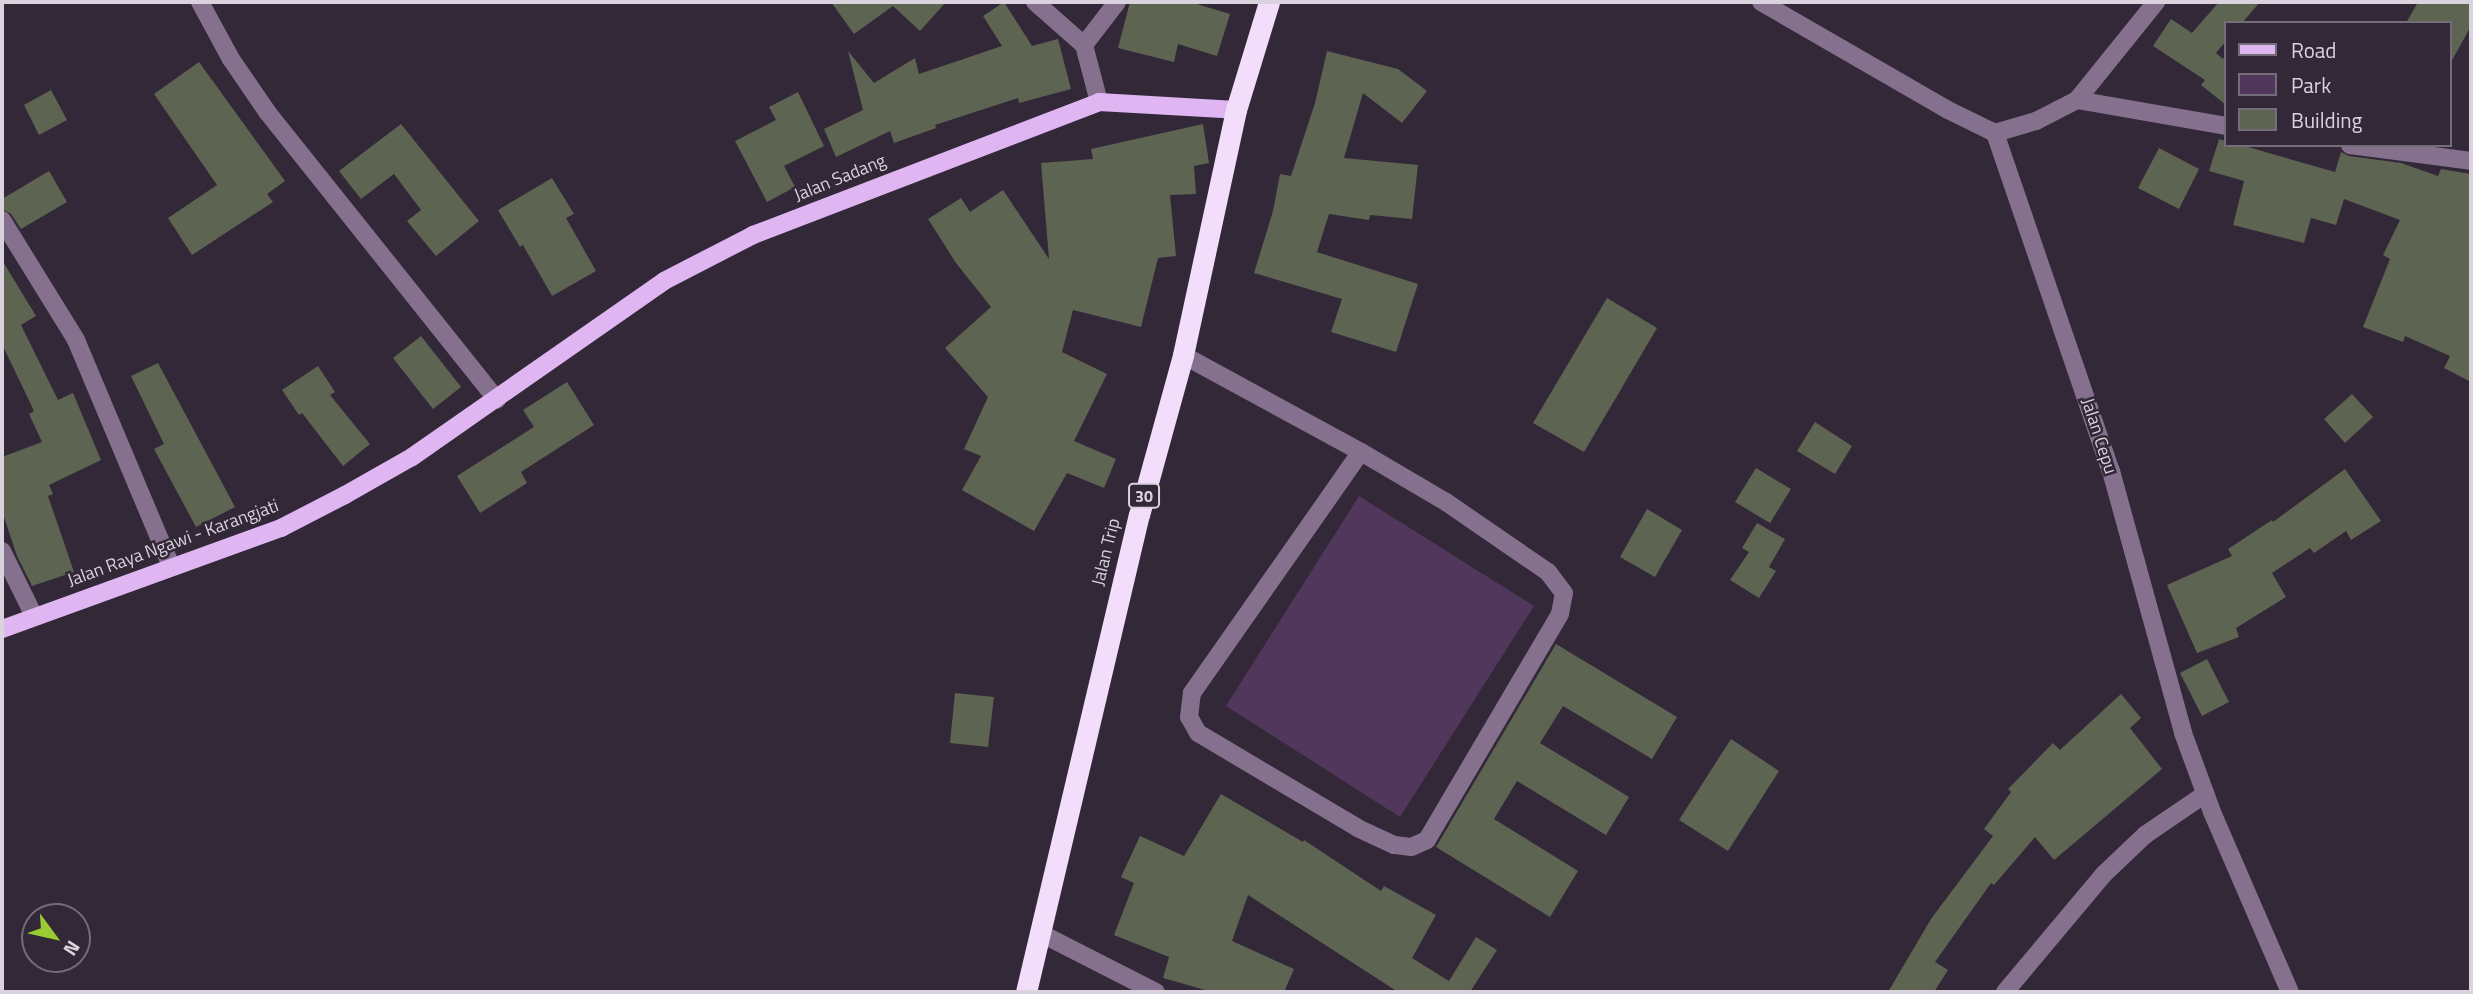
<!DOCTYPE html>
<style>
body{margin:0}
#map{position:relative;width:2473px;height:994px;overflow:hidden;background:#322837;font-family:"Titillium Web",sans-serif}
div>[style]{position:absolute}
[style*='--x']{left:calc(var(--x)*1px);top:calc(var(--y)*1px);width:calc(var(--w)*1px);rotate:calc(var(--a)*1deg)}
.green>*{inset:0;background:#51375c}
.building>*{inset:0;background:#5d6452}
.minor>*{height:18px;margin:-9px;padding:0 9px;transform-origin:9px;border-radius:9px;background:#85718e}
.major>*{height:18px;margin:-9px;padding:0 9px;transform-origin:9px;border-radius:9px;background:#dfb6f2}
.highway>*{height:21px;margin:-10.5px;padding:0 10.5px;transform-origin:10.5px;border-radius:10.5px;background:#f2defb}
span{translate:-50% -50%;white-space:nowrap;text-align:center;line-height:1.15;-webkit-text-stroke:5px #322837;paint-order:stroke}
.shield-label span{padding:2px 5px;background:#322837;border:2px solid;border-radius:5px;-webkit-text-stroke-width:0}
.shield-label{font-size:16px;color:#dad3dd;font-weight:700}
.street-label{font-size:18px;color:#dad3dd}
.frame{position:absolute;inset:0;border:4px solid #dad3dd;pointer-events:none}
.legend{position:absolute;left:2224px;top:21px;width:228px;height:126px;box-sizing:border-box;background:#322837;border:2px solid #756c79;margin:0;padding:9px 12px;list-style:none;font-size:21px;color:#dad3dd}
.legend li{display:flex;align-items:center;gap:14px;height:35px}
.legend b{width:35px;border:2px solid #756c79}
.north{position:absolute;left:21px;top:903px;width:70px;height:70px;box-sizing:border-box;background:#322837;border:2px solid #756c79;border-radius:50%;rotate:123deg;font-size:19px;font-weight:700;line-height:28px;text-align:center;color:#dad3dd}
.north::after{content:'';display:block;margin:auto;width:24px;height:32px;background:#9bcb33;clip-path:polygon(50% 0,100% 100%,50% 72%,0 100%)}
</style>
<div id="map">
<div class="green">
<i style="clip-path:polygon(1359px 496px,1534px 606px,1400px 817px,1226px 706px)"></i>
</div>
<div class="building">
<i style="clip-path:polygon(831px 2px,946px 2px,920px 31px,893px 6px,854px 34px)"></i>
<i style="clip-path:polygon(1004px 2px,1032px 46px,1058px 39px,1071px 89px,1019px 103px,1018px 98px,935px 125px,936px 128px,894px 143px,890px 131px,836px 157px,824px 129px,863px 110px,848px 51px,874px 83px,915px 58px,919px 74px,1002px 46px,983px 16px)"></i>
<i style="clip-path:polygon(1130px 2px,1190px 2px,1230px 14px,1217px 56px,1178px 44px,1174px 62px,1118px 48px)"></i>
<i style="clip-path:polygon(2219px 2px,2260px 2px,2242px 23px,2226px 23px,2226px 41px,2216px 53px,2223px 59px,2226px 55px,2226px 105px,2201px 85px,2205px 80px,2153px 46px,2171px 19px,2192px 33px)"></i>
<i style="clip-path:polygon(2418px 2px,2471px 2px,2471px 26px,2450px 64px,2450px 23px,2406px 23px)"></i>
<i style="clip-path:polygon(1327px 51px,1398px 69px,1427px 91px,1402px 123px,1363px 93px,1344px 158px,1418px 165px,1412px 219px,1370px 215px,1369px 220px,1329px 214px,1317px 252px,1418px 284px,1396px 352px,1331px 332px,1342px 299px,1254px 273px,1273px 211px,1280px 174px,1291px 176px,1315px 103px)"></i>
<i style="clip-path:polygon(199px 62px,285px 181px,267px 194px,273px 202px,192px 255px,168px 218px,217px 185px,154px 94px)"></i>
<i style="clip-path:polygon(51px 90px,67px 120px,39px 135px,24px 105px)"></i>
<i style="clip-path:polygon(798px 92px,824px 146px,784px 166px,795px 187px,767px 202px,735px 141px,776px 120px,769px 107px)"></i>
<i style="clip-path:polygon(401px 124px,479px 221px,436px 256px,407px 221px,421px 210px,394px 174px,361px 199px,339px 171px)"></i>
<i style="clip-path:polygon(1203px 124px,1209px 163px,1194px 166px,1196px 194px,1170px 195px,1176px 256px,1158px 258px,1141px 327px,1073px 310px,1062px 352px,1107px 374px,1074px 441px,1116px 459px,1104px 488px,1067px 473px,1034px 531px,962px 490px,981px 456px,964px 449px,988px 397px,945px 348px,991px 307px,956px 263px,928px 219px,961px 198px,970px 212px,1003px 190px,1049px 259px,1041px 163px,1093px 159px,1091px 149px)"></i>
<i style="clip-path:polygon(2219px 139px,2226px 141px,2226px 145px,2241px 145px,2335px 172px,2341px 152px,2349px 156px,2401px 163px,2438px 176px,2441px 169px,2471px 174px,2471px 382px,2444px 368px,2450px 356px,2405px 336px,2403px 342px,2363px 327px,2390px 259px,2383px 255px,2400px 220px,2344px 199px,2336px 225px,2311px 218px,2304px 243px,2233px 225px,2244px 181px,2209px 171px)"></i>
<i style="clip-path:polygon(2159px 148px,2199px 169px,2179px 209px,2138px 188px)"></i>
<i style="clip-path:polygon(49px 171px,67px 202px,21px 229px,11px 214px,2px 209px,2px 199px)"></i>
<i style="clip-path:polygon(552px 178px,574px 214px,566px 218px,596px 271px,552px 296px,523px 245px,520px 247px,498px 210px)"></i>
<i style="clip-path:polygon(2px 260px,36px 316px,21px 325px,58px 400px,73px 393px,101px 460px,49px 485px,53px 494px,48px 496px,74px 572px,32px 586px,17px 556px,2px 511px,2px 457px,42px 442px,29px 414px,34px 411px,2px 344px)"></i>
<i style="clip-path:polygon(1607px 298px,1657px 328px,1584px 452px,1533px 423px)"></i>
<i style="clip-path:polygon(421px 336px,461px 387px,433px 409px,393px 358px)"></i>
<i style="clip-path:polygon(158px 363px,235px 507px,196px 527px,154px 449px,164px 444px,131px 376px)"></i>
<i style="clip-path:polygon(318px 366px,335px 392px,330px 395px,370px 444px,343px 466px,302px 413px,299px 415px,282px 390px)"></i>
<i style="clip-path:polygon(567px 382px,594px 425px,521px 472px,527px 483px,480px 513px,457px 476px,534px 427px,523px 410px)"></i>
<i style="clip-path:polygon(2352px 394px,2373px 417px,2345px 443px,2324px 419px)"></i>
<i style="clip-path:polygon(1815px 422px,1852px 446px,1835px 474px,1797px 451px)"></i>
<i style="clip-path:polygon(1756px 468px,1791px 489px,1770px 523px,1735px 502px)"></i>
<i style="clip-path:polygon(2345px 469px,2381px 521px,2351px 540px,2346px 531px,2314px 553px,2310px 548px,2272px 573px,2286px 597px,2236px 628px,2239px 637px,2197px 653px,2167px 585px,2232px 556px,2228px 549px,2272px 520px,2273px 522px)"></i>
<i style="clip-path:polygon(1647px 509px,1682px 530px,1655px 577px,1620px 557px)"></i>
<i style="clip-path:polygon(1757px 523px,1785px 539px,1769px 567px,1776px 571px,1759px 598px,1730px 580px,1749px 552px,1742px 548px)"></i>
<i style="clip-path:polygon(1556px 644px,1677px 717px,1652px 759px,1563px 706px,1540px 743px,1629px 797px,1606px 835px,1517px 781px,1494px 819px,1578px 871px,1550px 917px,1436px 847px)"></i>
<i style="clip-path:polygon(2207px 659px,2229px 702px,2202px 716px,2180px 673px)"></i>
<i style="clip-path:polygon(955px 693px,994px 697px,988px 747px,950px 743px)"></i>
<i style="clip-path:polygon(2121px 694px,2141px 718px,2130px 728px,2162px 769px,2054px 860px,2035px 837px,1994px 885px,1991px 883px,1935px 962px,1948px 970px,1934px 992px,1888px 992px,1931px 919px,1993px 836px,1984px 829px,2011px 792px,2008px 789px,2053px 743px,2060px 750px)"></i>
<i style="clip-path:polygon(1731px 739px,1779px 771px,1728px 851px,1679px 820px)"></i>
<i style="clip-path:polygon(1221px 794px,1303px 842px,1304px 840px,1381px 891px,1384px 886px,1436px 915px,1412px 958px,1449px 981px,1476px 937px,1497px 950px,1470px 992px,1398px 992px,1248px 895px,1232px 941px,1294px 969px,1284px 992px,1212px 992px,1163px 978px,1169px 957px,1114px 935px,1134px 883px,1121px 877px,1140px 836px,1184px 856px)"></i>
</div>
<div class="minor">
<i style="--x:200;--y:2;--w:65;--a:61.5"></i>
<i style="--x:231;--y:59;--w:65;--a:55.6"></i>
<i style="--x:268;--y:113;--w:367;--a:51.4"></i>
<i style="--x:1035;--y:2;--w:65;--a:41.3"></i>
<i style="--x:1084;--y:45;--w:59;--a:75.3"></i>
<i style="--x:1761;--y:2;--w:216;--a:30"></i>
<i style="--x:1948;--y:110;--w:52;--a:26.1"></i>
<i style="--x:1995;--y:133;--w:357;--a:71.1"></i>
<i style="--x:2111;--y:471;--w:272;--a:74.6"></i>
<i style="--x:2183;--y:733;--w:84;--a:69.8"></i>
<i style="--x:2212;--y:812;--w:196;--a:66.6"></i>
<i style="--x:1084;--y:45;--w:54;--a:-52.5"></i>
<i style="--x:2077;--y:100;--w:126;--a:-51.1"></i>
<i style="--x:1995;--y:133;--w:43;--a:-16.3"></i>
<i style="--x:2036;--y:121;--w:46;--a:-27.1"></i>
<i style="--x:2077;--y:100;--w:151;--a:9.9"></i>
<i style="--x:2350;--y:145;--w:122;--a:7.5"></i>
<i style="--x:2;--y:220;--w:141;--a:58.3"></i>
<i style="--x:76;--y:340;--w:245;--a:67.2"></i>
<i style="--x:1183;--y:355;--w:203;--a:28.6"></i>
<i style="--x:1361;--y:452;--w:99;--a:30.5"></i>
<i style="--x:1446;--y:502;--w:124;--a:34.5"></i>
<i style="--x:1548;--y:572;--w:26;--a:53"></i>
<i style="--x:1564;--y:593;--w:21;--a:101"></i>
<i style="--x:1560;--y:614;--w:262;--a:120.5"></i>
<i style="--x:1427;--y:840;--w:17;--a:156"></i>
<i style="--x:1411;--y:847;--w:17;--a:-173"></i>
<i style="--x:1394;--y:845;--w:40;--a:-155"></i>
<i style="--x:1358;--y:828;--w:186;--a:-149.3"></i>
<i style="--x:1198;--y:733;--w:18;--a:-119"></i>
<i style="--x:1189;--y:717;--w:24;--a:-83"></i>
<i style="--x:1192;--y:693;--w:294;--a:-55"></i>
<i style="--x:2;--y:551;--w:72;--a:63.8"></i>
<i style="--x:1040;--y:933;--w:130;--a:27"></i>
<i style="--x:2005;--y:992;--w:154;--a:-50"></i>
<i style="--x:2104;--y:874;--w:57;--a:-43.6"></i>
<i style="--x:2145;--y:835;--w:73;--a:-34.3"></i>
</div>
<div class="major">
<i style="--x:2;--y:629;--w:297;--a:-19.9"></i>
<i style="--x:281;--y:528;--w:72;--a:-27.3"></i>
<i style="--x:345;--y:495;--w:77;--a:-29.6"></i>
<i style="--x:412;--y:457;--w:307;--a:-34.9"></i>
<i style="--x:664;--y:281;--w:100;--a:-27.3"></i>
<i style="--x:753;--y:235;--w:371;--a:-21"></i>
<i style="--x:1099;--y:102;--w:137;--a:3.3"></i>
</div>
<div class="highway">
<i style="--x:1026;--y:992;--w:490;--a:-76.7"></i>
<i style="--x:1139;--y:515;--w:166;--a:-74.6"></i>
<i style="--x:1183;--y:355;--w:251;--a:-77.8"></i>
<i style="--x:1236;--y:110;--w:113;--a:-73"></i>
</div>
<div class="shield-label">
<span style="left:1144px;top:496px">30</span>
</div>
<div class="street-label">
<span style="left:840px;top:178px;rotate:-22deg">Jalan Sadang</span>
<span style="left:2099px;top:436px;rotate:72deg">Jalan Cepu</span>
<span style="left:173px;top:543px;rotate:-20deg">Jalan Raya Ngawi - Karangjati</span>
<span style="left:1106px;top:552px;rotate:-76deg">Jalan Trip</span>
</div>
<div class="frame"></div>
<ul class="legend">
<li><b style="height:9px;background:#dfb6f2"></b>Road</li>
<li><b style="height:19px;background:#51375c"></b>Park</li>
<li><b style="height:19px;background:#5d6452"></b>Building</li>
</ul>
<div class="north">N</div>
</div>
